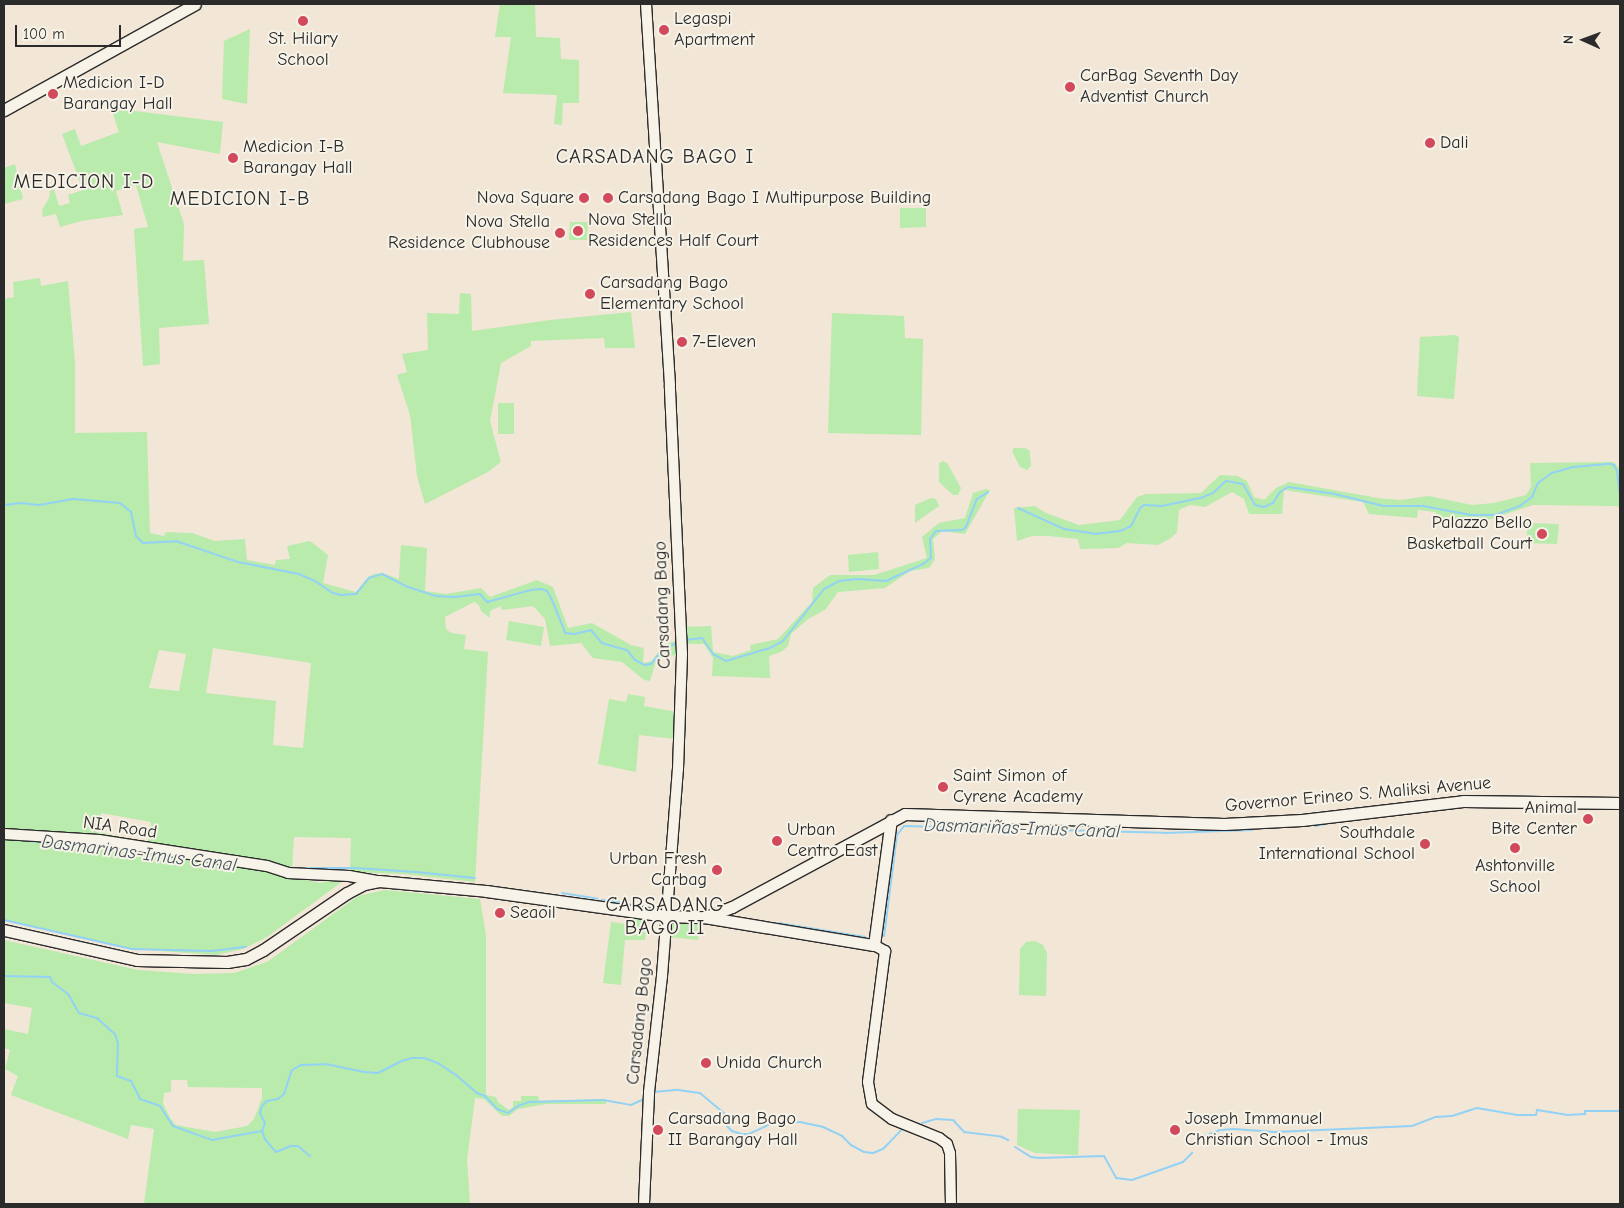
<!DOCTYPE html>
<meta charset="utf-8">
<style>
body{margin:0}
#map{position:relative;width:1624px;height:1208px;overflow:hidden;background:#f2e6d6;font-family:"Comic Neue",sans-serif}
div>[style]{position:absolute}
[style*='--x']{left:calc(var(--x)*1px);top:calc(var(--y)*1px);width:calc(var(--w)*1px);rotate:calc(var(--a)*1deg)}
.green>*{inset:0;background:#b8ebac}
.stream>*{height:2px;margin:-1px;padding:0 1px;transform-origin:1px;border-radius:1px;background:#93d2f4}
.roads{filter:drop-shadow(1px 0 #2b2b2b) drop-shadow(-1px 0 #2b2b2b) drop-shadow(0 1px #2b2b2b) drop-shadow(0 -1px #2b2b2b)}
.tertiary>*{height:10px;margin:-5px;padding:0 5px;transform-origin:5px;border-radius:5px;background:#f7f3e8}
.secondary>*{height:11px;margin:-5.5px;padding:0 5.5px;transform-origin:5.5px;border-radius:5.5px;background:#f7f3e8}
.dots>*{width:14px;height:14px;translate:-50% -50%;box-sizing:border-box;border:2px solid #f7f3e8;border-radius:50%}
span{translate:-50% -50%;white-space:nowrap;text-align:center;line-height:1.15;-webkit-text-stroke:4px #f7f3e8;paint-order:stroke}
.poi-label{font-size:18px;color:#2b2b2b}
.left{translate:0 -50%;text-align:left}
.right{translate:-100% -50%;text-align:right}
.street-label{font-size:18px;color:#2b2b2b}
.water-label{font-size:19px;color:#45555d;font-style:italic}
.quarter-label{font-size:20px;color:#2b2b2b;letter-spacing:1px}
.frame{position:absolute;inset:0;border:5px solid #2b2b2b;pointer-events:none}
.north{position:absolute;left:1559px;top:15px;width:50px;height:50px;-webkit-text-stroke:4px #f7f3e8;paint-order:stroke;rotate:272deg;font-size:14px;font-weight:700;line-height:20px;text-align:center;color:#2b2b2b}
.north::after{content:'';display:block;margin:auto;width:18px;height:22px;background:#2b2b2b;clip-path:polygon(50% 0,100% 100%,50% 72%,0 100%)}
.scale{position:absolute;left:15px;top:25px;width:106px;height:22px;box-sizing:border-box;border:2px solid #2b2b2b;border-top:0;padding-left:6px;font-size:15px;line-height:18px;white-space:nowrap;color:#2b2b2b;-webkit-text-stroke:4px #f7f3e8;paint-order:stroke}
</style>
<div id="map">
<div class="green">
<i style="clip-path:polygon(500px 4px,535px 4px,536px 37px,560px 38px,561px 59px,579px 60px,579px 103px,563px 103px,562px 125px,554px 124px,557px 95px,503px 93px,511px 37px,495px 37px)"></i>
<i style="clip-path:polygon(250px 29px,247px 104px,222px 99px,224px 41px)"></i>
<i style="clip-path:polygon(111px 108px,223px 122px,220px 154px,157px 142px,184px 224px,183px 261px,204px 260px,209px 324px,159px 328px,160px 364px,143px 366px,134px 229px,148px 227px,136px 185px,116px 191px,123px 215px,81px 221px,60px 227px,56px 214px,43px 217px,42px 210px,49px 198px,50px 191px,54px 189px,59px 206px,70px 203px,68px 195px,83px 190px,62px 134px,75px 129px,81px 146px,119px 132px)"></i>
<i style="clip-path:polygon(15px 164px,23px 199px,4px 204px,4px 168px)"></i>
<i style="clip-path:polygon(900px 208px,926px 208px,926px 227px,900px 228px)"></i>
<i style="clip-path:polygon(570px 222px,588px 222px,587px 240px,569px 240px)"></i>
<i style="clip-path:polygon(evenodd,40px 278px,41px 286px,68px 281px,75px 363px,75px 433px,147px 432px,150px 533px,164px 536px,166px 532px,192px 533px,215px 541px,245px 539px,247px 560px,275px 565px,276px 560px,290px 559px,287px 546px,310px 541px,328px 555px,323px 583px,356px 592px,368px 577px,374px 574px,382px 573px,399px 579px,401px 545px,427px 548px,425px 591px,446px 594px,481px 588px,490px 597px,537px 580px,553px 587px,568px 628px,592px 623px,631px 645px,644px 648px,643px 663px,652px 661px,663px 645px,676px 641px,677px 655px,665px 656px,656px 661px,650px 681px,644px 680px,622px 662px,593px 658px,581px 643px,550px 646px,545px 619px,533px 606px,502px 610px,501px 606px,490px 611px,490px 618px,481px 611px,479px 605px,474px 602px,445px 617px,446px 629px,451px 633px,466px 635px,464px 649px,488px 652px,475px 882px,403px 874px,350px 872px,351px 838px,294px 837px,292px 871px,4px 830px,4px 299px,14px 297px,13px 282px,40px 278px,213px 648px,311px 663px,303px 748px,273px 745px,276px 701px,206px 693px,213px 648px,40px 278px,159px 650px,186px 654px,179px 691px,149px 688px,159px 650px,40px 278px,101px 813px,151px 822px,148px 842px,96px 832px,97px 820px,100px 820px,101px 813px)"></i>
<i style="clip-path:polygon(460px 293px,471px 294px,472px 331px,550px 320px,631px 312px,635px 348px,605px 348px,604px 338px,531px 341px,531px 346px,501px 363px,490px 421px,501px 462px,488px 472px,425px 504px,417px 476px,410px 415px,397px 375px,407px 372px,402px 354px,428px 350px,427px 313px,459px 314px)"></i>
<i style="clip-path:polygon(832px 313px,904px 316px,905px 338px,923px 339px,921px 435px,828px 433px)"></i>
<i style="clip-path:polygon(1456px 335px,1459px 338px,1454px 399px,1417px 396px,1420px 337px)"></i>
<i style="clip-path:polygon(498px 403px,514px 403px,514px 434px,498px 434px)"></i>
<i style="clip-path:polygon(1025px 448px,1030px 451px,1030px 455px,1031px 466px,1027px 470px,1020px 467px,1012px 451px,1014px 448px)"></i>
<i style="clip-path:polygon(943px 461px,947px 463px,961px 488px,958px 495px,953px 495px,939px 482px,939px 463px)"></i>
<i style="clip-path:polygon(1614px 462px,1619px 468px,1620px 508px,1617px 506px,1533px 505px,1488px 520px,1472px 521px,1435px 518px,1436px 512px,1418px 510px,1417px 518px,1369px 514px,1363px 502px,1284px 490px,1282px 514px,1249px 514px,1244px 499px,1232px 492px,1205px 507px,1190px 505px,1179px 510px,1177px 532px,1171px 538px,1158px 545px,1127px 543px,1118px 548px,1080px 549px,1078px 539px,1048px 536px,1032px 536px,1017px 541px,1014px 508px,1035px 506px,1046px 513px,1079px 525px,1120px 520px,1137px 497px,1146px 494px,1201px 493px,1220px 475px,1237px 476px,1247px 481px,1254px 497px,1264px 500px,1276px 488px,1289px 482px,1378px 498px,1400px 500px,1429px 496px,1472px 505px,1494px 503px,1526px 495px,1531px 487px,1530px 463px)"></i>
<i style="clip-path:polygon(986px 489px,990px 490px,965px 534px,942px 531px,933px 539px,935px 559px,929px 568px,910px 571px,885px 588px,838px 592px,825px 610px,808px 619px,791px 634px,788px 646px,781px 652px,769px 656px,770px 678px,712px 676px,713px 658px,704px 644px,686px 644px,684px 627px,711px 626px,713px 652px,733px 656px,751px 650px,750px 645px,778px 639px,812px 602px,813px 588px,830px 575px,874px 575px,927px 558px,922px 537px,939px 523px,965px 518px,973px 493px)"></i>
<i style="clip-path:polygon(931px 498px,936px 499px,939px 506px,915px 523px,915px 505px)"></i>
<i style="clip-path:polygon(1527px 523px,1559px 524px,1557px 544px,1527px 543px)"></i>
<i style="clip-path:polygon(878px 552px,879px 569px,849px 572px,848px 555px)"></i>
<i style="clip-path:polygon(509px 621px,544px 627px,541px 646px,506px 640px)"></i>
<i style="clip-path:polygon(628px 694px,645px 697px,644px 706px,677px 712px,675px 739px,639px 735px,636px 772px,598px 764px,609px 699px,626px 702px)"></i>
<i style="clip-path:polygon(4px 837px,90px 844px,261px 869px,320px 883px,338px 879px,343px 881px,267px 937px,243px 949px,216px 955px,132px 949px,4px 920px)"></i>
<i style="clip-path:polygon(evenodd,384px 890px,480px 899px,486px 935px,486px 1095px,496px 1097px,498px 1102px,509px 1110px,513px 1107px,513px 1101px,521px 1101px,521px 1096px,538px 1096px,539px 1101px,606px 1099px,606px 1104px,547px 1104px,518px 1109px,509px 1116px,502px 1116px,484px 1099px,475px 1098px,467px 1160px,470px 1204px,144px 1204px,154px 1129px,131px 1125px,128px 1139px,11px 1095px,18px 1076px,5px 1069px,10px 1050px,4px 1048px,4px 1029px,28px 1034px,32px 1008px,4px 1003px,4px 940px,138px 970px,194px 974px,234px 973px,267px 962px,358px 896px,384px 890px,187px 1080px,188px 1087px,262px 1088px,262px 1098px,254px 1119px,247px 1126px,215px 1132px,176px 1125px,170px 1118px,163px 1103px,164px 1093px,171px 1092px,171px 1080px,187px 1080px)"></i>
<i style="clip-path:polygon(635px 915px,648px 917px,645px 940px,625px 940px,621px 985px,603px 983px,611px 922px,633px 925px)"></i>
<i style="clip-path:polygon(670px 920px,700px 923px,698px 940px,668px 937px)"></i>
<i style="clip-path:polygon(1035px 941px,1043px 945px,1047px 953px,1046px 996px,1019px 995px,1020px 949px,1026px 942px)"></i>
<i style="clip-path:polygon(1018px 1109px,1080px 1110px,1078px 1155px,1035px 1153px,1017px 1145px)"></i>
</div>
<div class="stream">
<i style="--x:4;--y:505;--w:17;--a:-7"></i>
<i style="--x:21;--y:503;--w:18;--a:6"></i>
<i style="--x:39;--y:505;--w:36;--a:-10"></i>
<i style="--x:74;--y:499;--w:46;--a:5"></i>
<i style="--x:120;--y:503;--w:14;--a:39"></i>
<i style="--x:131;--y:512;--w:25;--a:78"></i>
<i style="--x:136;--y:536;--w:10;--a:45"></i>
<i style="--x:143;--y:543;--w:33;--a:-3"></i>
<i style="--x:176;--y:541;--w:65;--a:18.7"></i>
<i style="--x:238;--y:562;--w:62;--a:11.1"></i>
<i style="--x:299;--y:574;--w:17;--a:24"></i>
<i style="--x:315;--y:581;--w:22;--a:34"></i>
<i style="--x:333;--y:593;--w:8;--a:14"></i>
<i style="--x:341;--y:595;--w:15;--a:-4"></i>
<i style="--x:356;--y:594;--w:21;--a:-51"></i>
<i style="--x:369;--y:578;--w:14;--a:-17"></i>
<i style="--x:382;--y:574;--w:29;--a:27"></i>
<i style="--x:408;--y:587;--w:28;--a:18"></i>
<i style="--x:435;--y:596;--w:20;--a:3"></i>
<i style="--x:455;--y:597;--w:25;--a:-7"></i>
<i style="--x:480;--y:594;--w:11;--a:49"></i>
<i style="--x:487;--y:602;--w:46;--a:-15.3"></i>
<i style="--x:531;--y:590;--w:10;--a:-6"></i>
<i style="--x:541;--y:589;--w:6;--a:18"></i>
<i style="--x:547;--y:591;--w:10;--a:61"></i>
<i style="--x:552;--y:600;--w:35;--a:68"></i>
<i style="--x:565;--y:633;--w:9;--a:6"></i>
<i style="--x:574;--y:634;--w:17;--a:-13"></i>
<i style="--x:591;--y:630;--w:17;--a:50"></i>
<i style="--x:602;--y:643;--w:26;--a:16"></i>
<i style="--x:627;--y:650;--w:13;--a:51"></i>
<i style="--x:635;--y:660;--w:11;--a:27"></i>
<i style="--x:645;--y:665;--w:6;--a:-9"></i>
<i style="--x:651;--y:664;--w:13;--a:-51"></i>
<i style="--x:659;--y:654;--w:20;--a:-33"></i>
<i style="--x:1018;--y:508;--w:51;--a:24.5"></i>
<i style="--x:1064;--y:529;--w:31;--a:9"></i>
<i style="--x:1095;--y:534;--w:25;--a:-7"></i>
<i style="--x:1120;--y:531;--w:12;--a:-24"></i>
<i style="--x:1131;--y:526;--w:20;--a:-63"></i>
<i style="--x:1140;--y:508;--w:5;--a:-37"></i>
<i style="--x:1144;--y:505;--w:18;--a:3"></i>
<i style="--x:1162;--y:506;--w:40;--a:-12"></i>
<i style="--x:1201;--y:498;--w:13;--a:-23"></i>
<i style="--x:1213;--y:493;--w:18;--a:-43"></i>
<i style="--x:1226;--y:481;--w:17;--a:10"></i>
<i style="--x:1243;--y:484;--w:24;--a:60"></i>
<i style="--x:1255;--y:505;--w:9;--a:13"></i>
<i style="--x:1264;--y:507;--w:10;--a:-24"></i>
<i style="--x:1273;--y:503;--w:13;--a:-58"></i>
<i style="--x:1280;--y:492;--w:9;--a:-32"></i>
<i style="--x:1288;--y:487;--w:48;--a:8.5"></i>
<i style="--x:1335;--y:494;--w:50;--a:13.8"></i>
<i style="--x:1384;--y:506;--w:39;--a:0"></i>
<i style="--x:1423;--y:506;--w:49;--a:10.6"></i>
<i style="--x:1471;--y:515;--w:24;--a:0"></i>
<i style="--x:1495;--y:515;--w:27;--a:-20"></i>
<i style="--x:1520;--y:506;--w:15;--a:-37"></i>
<i style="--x:1532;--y:497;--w:15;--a:-67"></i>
<i style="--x:1538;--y:483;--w:17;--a:-36"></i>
<i style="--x:1552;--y:473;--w:22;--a:-16"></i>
<i style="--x:1573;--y:467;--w:37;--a:-5"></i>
<i style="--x:1610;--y:464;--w:4;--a:14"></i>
<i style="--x:1614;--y:465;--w:7;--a:63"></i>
<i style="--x:1617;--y:471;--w:25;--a:83"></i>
<i style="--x:684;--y:640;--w:18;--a:-6"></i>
<i style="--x:702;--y:638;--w:19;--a:55"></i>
<i style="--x:713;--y:654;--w:15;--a:28"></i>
<i style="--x:726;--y:661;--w:46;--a:-16.5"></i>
<i style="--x:770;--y:648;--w:15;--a:-28"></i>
<i style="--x:783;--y:641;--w:66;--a:-51.7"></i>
<i style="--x:824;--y:589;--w:17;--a:-28"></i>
<i style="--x:839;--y:581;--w:19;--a:-6"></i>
<i style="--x:858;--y:579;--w:28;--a:4"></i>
<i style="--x:886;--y:581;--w:41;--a:-24.7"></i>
<i style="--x:923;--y:564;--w:10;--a:-37"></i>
<i style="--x:931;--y:558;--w:19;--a:-93"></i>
<i style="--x:930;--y:539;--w:10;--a:-53"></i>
<i style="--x:936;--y:531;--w:26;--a:-2"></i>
<i style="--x:962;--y:530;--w:5;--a:-37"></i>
<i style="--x:966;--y:527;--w:30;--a:-69"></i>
<i style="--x:977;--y:499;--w:13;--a:-32"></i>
<i style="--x:1315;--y:826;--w:11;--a:-10"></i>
<i style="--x:4;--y:839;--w:101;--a:4.5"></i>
<i style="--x:105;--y:847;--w:166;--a:8.3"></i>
<i style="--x:292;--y:868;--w:12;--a:0"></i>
<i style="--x:309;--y:868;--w:46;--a:0"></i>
<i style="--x:355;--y:868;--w:61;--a:3.8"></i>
<i style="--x:416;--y:872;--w:59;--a:5.8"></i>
<i style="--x:562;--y:893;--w:36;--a:9"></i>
<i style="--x:602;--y:900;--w:17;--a:7"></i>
<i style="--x:622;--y:903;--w:39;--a:9"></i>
<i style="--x:4;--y:920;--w:131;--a:12.8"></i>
<i style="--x:132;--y:949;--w:80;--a:1.4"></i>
<i style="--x:212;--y:951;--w:34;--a:-7"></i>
<i style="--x:778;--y:923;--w:88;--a:9.1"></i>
<i style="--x:884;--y:936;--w:102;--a:-82.7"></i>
<i style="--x:897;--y:835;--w:11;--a:-52"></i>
<i style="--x:904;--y:826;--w:260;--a:1.5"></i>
<i style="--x:1164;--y:833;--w:88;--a:-2"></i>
<i style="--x:4;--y:976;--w:46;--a:1.2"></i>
<i style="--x:50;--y:977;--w:5;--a:68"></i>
<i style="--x:52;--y:982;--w:20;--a:37"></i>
<i style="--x:68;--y:994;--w:22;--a:60"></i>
<i style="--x:79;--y:1013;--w:19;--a:16"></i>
<i style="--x:97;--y:1018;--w:24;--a:42"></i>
<i style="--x:115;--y:1034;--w:9;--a:72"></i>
<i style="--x:118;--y:1043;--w:33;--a:92"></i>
<i style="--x:117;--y:1076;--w:15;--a:20"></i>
<i style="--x:131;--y:1081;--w:20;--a:63"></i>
<i style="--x:140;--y:1099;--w:21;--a:19"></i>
<i style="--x:160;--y:1106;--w:24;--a:57"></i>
<i style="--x:173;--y:1126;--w:41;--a:19.7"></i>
<i style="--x:212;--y:1140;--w:51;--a:-10.2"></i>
<i style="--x:262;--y:1131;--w:9;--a:-69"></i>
<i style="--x:265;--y:1123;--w:11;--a:-117"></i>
<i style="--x:260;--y:1113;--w:7;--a:-74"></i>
<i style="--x:262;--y:1106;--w:7;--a:-45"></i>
<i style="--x:267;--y:1101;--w:11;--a:-10"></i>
<i style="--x:278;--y:1099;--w:8;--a:-40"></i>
<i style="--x:284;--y:1094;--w:25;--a:-72"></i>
<i style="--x:292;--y:1070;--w:10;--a:-29"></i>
<i style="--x:301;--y:1065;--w:25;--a:-2"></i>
<i style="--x:326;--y:1064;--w:40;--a:12"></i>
<i style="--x:365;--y:1072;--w:13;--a:4"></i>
<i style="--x:378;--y:1073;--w:27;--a:-27"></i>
<i style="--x:402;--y:1061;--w:10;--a:-17"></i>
<i style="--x:412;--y:1058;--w:12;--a:0"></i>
<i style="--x:424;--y:1058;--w:15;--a:20"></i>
<i style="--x:438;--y:1063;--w:22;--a:34"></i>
<i style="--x:456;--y:1075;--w:28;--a:41"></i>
<i style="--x:477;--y:1093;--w:9;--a:21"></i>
<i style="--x:485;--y:1096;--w:18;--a:47"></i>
<i style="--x:497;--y:1109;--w:12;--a:20"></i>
<i style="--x:508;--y:1113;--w:12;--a:-35"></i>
<i style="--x:518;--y:1106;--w:12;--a:-20"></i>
<i style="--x:529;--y:1102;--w:74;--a:-1.5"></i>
<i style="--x:603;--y:1100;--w:28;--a:10"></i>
<i style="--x:631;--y:1105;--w:17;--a:-25"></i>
<i style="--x:653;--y:1092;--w:25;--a:-5"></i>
<i style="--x:678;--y:1090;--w:22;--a:8"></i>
<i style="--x:700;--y:1093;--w:31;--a:40"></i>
<i style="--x:724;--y:1113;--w:13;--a:77"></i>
<i style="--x:727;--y:1126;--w:7;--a:45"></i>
<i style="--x:732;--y:1131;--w:9;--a:18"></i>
<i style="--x:741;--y:1134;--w:8;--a:0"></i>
<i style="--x:749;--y:1134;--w:26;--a:-25"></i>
<i style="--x:773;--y:1123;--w:27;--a:-2"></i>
<i style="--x:800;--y:1122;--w:24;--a:12"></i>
<i style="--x:823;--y:1127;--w:21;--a:25"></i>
<i style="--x:842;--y:1136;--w:13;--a:45"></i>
<i style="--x:851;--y:1145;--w:15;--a:28"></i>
<i style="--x:864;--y:1152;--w:9;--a:6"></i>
<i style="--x:873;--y:1153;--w:11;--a:-22"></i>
<i style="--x:883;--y:1149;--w:29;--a:-46"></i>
<i style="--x:922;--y:1123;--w:15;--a:-16"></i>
<i style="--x:936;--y:1119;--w:17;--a:3"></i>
<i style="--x:953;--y:1120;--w:16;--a:47"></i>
<i style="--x:964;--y:1132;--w:38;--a:7"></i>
<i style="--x:1002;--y:1137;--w:7;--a:27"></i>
<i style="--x:262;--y:1131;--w:9;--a:69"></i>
<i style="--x:265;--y:1139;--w:17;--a:50"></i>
<i style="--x:276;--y:1152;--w:16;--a:-22"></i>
<i style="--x:291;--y:1146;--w:7;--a:0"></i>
<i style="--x:298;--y:1146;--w:16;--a:40"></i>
<i style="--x:1205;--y:1136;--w:16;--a:-22"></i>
<i style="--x:1220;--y:1130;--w:14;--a:-4"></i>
<i style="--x:1234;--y:1129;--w:41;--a:4.2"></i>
<i style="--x:1275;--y:1132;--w:137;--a:-2.5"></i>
<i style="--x:1412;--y:1126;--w:26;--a:-21"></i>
<i style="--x:1436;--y:1117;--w:16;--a:-4"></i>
<i style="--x:1452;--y:1116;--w:26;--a:-18"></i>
<i style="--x:1477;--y:1108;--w:41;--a:9.9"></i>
<i style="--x:1517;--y:1115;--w:19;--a:0"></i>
<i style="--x:1536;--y:1115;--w:5;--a:-79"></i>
<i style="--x:1537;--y:1110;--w:30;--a:9"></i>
<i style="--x:1567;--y:1115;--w:18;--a:-3"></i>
<i style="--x:1585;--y:1114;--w:3;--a:-90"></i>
<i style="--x:1585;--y:1111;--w:35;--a:0"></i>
<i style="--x:1015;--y:1147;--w:19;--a:32"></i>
<i style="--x:1031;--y:1157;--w:8;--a:7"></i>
<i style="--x:1039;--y:1158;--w:65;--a:-1.8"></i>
<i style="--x:1104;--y:1156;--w:25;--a:61"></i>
<i style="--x:1116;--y:1178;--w:16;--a:7"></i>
<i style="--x:1132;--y:1180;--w:54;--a:-19.4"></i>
<i style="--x:1183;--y:1162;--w:13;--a:-45"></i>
</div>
<div class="roads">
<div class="tertiary">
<i style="--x:4;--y:834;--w:95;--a:3.6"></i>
<i style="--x:99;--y:840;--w:170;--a:8.8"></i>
<i style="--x:267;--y:866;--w:22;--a:18"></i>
<i style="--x:288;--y:873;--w:61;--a:2.8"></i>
<i style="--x:349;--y:876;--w:27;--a:10"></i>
<i style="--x:874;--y:945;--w:13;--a:29"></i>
<i style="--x:885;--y:951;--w:132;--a:97.4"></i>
<i style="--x:868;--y:1082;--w:22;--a:80"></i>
<i style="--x:872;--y:1104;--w:25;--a:37"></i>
<i style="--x:892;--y:1119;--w:51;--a:22"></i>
<i style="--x:939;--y:1138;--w:10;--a:37"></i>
<i style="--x:947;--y:1144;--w:9;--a:72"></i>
<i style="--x:950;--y:1153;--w:51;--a:88.9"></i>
<i style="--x:644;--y:1204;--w:112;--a:-87.4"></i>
<i style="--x:649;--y:1092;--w:117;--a:-83.6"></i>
<i style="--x:662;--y:976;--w:208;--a:-85.6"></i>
<i style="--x:678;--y:769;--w:115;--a:-88"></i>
<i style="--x:682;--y:654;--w:269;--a:-92.6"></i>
<i style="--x:670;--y:385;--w:382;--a:-93.6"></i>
</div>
<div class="secondary">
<i style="--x:4;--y:110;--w:218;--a:-29"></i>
<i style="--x:706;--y:917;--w:28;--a:-21"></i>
<i style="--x:732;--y:907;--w:196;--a:-28.3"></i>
<i style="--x:905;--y:814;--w:319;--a:1.8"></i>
<i style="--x:1224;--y:824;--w:78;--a:-2.9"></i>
<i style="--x:1302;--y:820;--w:162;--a:-6.7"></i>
<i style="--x:1463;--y:801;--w:157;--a:0.7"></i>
<i style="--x:4;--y:930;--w:136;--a:12.7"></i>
<i style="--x:137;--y:960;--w:90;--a:1.3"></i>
<i style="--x:227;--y:962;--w:19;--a:-9"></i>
<i style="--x:246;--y:959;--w:19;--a:-28"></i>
<i style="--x:263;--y:950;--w:102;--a:-34.2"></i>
<i style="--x:347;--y:893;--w:19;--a:-28"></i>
<i style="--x:364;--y:884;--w:15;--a:-11"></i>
<i style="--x:379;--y:881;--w:107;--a:5.3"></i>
<i style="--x:486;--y:891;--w:182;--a:7.9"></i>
<i style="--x:666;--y:916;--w:38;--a:2"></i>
<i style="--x:704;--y:917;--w:172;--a:9.4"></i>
<i style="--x:874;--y:945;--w:126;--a:-82.3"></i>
</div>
</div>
<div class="dots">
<i style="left:303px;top:21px;background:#d1495b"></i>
<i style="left:664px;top:30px;background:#d1495b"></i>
<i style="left:1070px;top:87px;background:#d1495b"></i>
<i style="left:53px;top:94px;background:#d1495b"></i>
<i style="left:1430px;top:143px;background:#d1495b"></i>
<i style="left:233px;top:158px;background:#d1495b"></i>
<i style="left:584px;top:198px;background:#d1495b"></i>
<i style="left:608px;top:198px;background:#d1495b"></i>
<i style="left:578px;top:231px;background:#d1495b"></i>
<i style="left:560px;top:233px;background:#d1495b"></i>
<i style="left:590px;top:294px;background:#d1495b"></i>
<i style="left:682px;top:342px;background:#d1495b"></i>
<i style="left:1542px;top:534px;background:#d1495b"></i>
<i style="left:943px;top:787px;background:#d1495b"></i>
<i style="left:1588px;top:819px;background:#d1495b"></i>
<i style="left:777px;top:841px;background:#d1495b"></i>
<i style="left:1425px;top:844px;background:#d1495b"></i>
<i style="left:1515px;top:848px;background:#d1495b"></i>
<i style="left:717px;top:870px;background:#d1495b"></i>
<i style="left:500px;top:913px;background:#d1495b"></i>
<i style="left:706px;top:1063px;background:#d1495b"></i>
<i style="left:658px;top:1130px;background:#d1495b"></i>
<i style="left:1175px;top:1130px;background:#d1495b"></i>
</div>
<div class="poi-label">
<span class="left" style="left:674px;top:30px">Legaspi<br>Apartment</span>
<span style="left:303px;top:50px">St. Hilary<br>School</span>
<span class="left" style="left:1080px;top:87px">CarBag Seventh Day<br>Adventist Church</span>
<span class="left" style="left:63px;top:94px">Medicion I-D<br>Barangay Hall</span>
<span class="left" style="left:1440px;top:143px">Dali</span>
<span class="left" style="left:243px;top:158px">Medicion I-B<br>Barangay Hall</span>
<span class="right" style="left:574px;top:198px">Nova Square</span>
<span class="left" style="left:618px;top:198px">Carsadang Bago I Multipurpose Building</span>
<span class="left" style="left:588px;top:231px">Nova Stella<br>Residences Half Court</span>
<span class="right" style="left:550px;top:233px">Nova Stella<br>Residence Clubhouse</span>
<span class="left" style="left:600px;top:294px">Carsadang Bago<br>Elementary School</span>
<span class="left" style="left:692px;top:342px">7-Eleven</span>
<span class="right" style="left:1532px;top:534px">Palazzo Bello<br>Basketball Court</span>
<span class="left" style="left:953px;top:787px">Saint Simon of<br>Cyrene Academy</span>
<span class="right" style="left:1577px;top:819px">Animal<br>Bite Center</span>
<span class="left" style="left:787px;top:841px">Urban<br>Centro East</span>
<span class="right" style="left:1415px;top:844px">Southdale<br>International School</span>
<span class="right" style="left:707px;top:870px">Urban Fresh<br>Carbag</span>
<span style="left:1515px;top:877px">Ashtonville<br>School</span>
<span class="left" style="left:510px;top:913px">Seaoil</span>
<span class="left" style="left:716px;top:1063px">Unida Church</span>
<span class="left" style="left:668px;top:1130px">Carsadang Bago<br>II Barangay Hall</span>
<span class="left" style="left:1185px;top:1130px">Joseph Immanuel<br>Christian School - Imus</span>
</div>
<div class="street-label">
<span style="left:663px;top:605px;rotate:-92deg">Carsadang Bago</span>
<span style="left:1358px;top:795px;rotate:-5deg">Governor Erineo S. Maliksi Avenue</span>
<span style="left:120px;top:828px;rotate:8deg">NIA Road</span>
<span style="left:640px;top:1021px;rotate:-84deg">Carsadang Bago</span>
</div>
<div class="water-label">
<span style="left:1022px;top:829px;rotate:2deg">Dasmariñas-Imus Canal</span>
<span style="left:139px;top:854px;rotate:7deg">Dasmarinas-Imus Canal</span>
</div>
<div class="quarter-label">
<span style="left:655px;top:156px">CARSADANG BAGO I</span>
<span style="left:84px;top:181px">MEDICION I-D</span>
<span style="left:240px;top:198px">MEDICION I-B</span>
<span style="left:665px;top:916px">CARSADANG<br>BAGO II</span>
</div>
<div class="frame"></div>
<div class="north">N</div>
<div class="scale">100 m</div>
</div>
